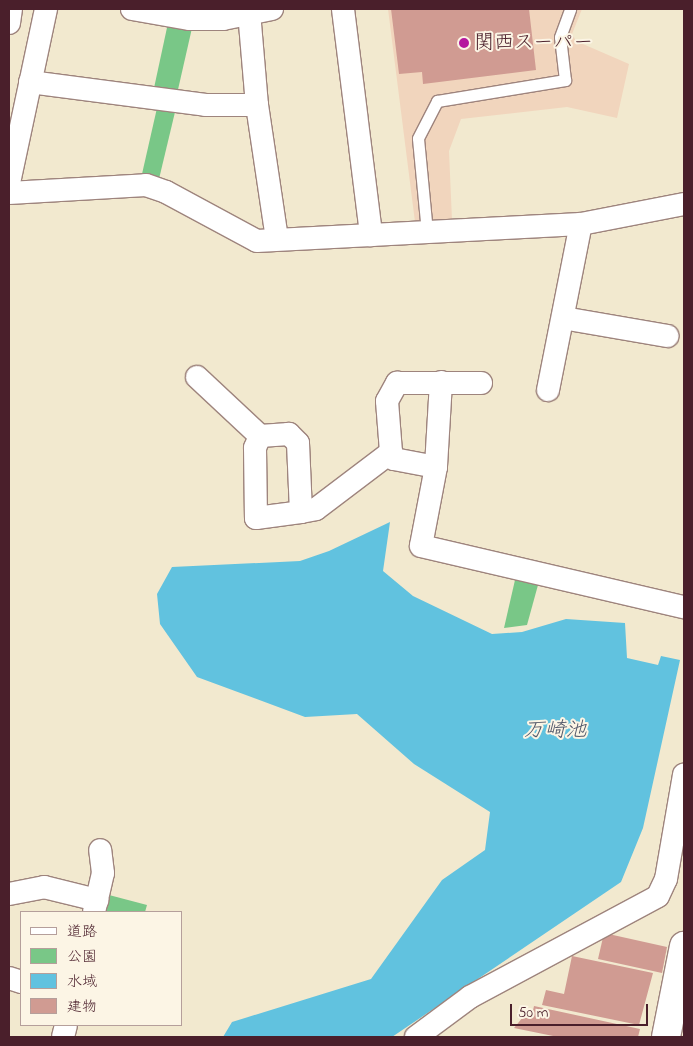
<!DOCTYPE html>
<meta charset="utf-8">
<style>
body{margin:0}
#map{position:relative;width:693px;height:1046px;overflow:hidden;background:#f2e9cf;font-family:"Indie Flower","Klee One",sans-serif}
div>[style]{position:absolute}
[style*='--x']{left:calc(var(--x)*1px);top:calc(var(--y)*1px);width:calc(var(--w)*1px);rotate:calc(var(--a)*1deg)}
.built>*{inset:0;background:#f1d5bd}
.green>*{inset:0;background:#79c787}
.water>*{inset:0;background:#61c2df}
.building>*{inset:0;background:#d09b92}
.roads{filter:drop-shadow(1px 0 #9e847d) drop-shadow(-1px 0 #9e847d) drop-shadow(0 1px #9e847d) drop-shadow(0 -1px #9e847d)}
.lane>*{height:11px;margin:-5.5px;padding:0 5.5px;transform-origin:5.5px;border-radius:5.5px;background:#fff}
.street>*{height:22px;margin:-11px;padding:0 11px;transform-origin:11px;border-radius:11px;background:#fff}
.primary>*{height:28px;margin:-14px;padding:0 14px;transform-origin:14px;border-radius:14px;background:#fff}
.dots>*{width:14px;height:14px;translate:-50% -50%;box-sizing:border-box;border:2px solid #fcf5e5;border-radius:50%}
span{translate:-50% -50%;white-space:nowrap;text-align:center;line-height:1.15;-webkit-text-stroke:4px #fcf5e5;paint-order:stroke}
.poi-label{font-size:20px;color:#4a1f2b}
.left{translate:0 -50%;text-align:left}
.water-label{font-size:21px;color:#52586a;font-style:italic}
.frame{position:absolute;inset:0;border:10px solid #4a1f2b;pointer-events:none}
.legend{position:absolute;left:20px;top:911px;width:162px;height:115px;box-sizing:border-box;background:#fcf5e5;border:1px solid #b59f9b;margin:0;padding:6px 9px;list-style:none;font-size:15px;color:#4a1f2b}
.legend li{display:flex;align-items:center;gap:10px;height:25px}
.legend b{width:25px;border:1px solid #b59f9b}
.scale{position:absolute;left:510px;top:1004px;width:138px;height:22px;box-sizing:border-box;border:2px solid #4a1f2b;border-top:0;padding-left:6px;font-size:15px;line-height:18px;white-space:nowrap;color:#4a1f2b;-webkit-text-stroke:4px #fcf5e5;paint-order:stroke}
</style>
<div id="map">
<div class="built">
<i style="clip-path:polygon(388px 9px,582px 9px,572px 34px,576px 41px,629px 64px,617px 118px,567px 107px,461px 119px,449px 151px,452px 220px,415px 222px)"></i>
</div>
<div class="green">
<i style="clip-path:polygon(168px 23px,192px 28px,177px 94px,154px 88px)"></i>
<i style="clip-path:polygon(157px 108px,175px 112px,159px 179px,142px 174px)"></i>
<i style="clip-path:polygon(515px 580px,538px 585px,527px 625px,504px 628px)"></i>
<i style="clip-path:polygon(109px 895px,147px 905px,145px 912px,105px 912px)"></i>
</div>
<div class="water">
<i style="clip-path:polygon(390px 522px,383px 571px,413px 596px,492px 634px,522px 632px,566px 619px,625px 623px,627px 658px,658px 665px,661px 656px,680px 660px,643px 828px,621px 882px,392px 1037px,223px 1037px,232px 1022px,371px 979px,442px 880px,485px 850px,490px 812px,414px 764px,357px 714px,305px 717px,197px 677px,160px 624px,157px 594px,172px 567px,300px 561px,329px 551px)"></i>
</div>
<div class="building">
<i style="clip-path:polygon(391px 9px,529px 9px,536px 70px,423px 84px,422px 72px,399px 74px)"></i>
<i style="clip-path:polygon(604px 933px,667px 947px,662px 973px,598px 959px)"></i>
<i style="clip-path:polygon(572px 956px,653px 973px,639px 1025px,542px 1005px,546px 990px,564px 994px)"></i>
<i style="clip-path:polygon(534px 1006px,640px 1029px,638px 1037px,558px 1037px,514px 1028px,523px 1017px,531px 1019px)"></i>
</div>
<div class="roads">
<div class="lane">
<i style="--x:427;--y:232;--w:94;--a:-95.5"></i>
<i style="--x:418;--y:138;--w:42;--a:-62.8"></i>
<i style="--x:437;--y:101;--w:130;--a:-9.3"></i>
<i style="--x:565;--y:80;--w:43;--a:-96.6"></i>
<i style="--x:560;--y:37;--w:30;--a:-70"></i>
</div>
<div class="street">
<i style="--x:132;--y:9;--w:59;--a:9.8"></i>
<i style="--x:190;--y:19;--w:33;--a:0"></i>
<i style="--x:223;--y:19;--w:50;--a:-11.5"></i>
<i style="--x:343;--y:9;--w:228;--a:82.9"></i>
<i style="--x:249;--y:12;--w:93;--a:85.1"></i>
<i style="--x:257;--y:105;--w:135;--a:81.5"></i>
<i style="--x:9;--y:23;--w:14;--a:-82"></i>
<i style="--x:30;--y:82;--w:177;--a:7.4"></i>
<i style="--x:206;--y:105;--w:51;--a:0"></i>
<i style="--x:9;--y:183;--w:178;--a:-78"></i>
<i style="--x:9;--y:193;--w:137;--a:-3.3"></i>
<i style="--x:146;--y:185;--w:21;--a:19"></i>
<i style="--x:166;--y:192;--w:103;--a:28.3"></i>
<i style="--x:257;--y:241;--w:324;--a:-3"></i>
<i style="--x:581;--y:224;--w:105;--a:-11"></i>
<i style="--x:563;--y:318;--w:106;--a:9.8"></i>
<i style="--x:197;--y:377;--w:86;--a:43.1"></i>
<i style="--x:441;--y:382;--w:85;--a:93.4"></i>
<i style="--x:436;--y:467;--w:80;--a:100.8"></i>
<i style="--x:421;--y:546;--w:270;--a:13.1"></i>
<i style="--x:548;--y:390;--w:169;--a:-78.8"></i>
<i style="--x:436;--y:467;--w:43;--a:-169.2"></i>
<i style="--x:394;--y:459;--w:8;--a:-113"></i>
<i style="--x:391;--y:452;--w:51;--a:-94.5"></i>
<i style="--x:387;--y:401;--w:21;--a:-61"></i>
<i style="--x:397;--y:383;--w:84;--a:0"></i>
<i style="--x:301;--y:512;--w:69;--a:-92.5"></i>
<i style="--x:298;--y:443;--w:13;--a:-135"></i>
<i style="--x:289;--y:434;--w:29;--a:176"></i>
<i style="--x:260;--y:436;--w:13;--a:113"></i>
<i style="--x:255;--y:448;--w:70;--a:89.2"></i>
<i style="--x:256;--y:518;--w:45;--a:-7.6"></i>
<i style="--x:301;--y:512;--w:15;--a:-11"></i>
<i style="--x:316;--y:509;--w:94;--a:-37.2"></i>
<i style="--x:9;--y:894;--w:36;--a:-11"></i>
<i style="--x:44;--y:887;--w:55;--a:13.8"></i>
<i style="--x:94;--y:912;--w:40;--a:-77"></i>
<i style="--x:103;--y:873;--w:23;--a:-97"></i>
<i style="--x:9;--y:978;--w:13;--a:18"></i>
<i style="--x:63;--y:1037;--w:12;--a:-76"></i>
<i style="--x:416;--y:1037;--w:67;--a:-36.5"></i>
<i style="--x:470;--y:997;--w:213;--a:-28.2"></i>
<i style="--x:658;--y:896;--w:19;--a:-65"></i>
<i style="--x:666;--y:879;--w:106;--a:-80.2"></i>
</div>
<div class="primary">
<i style="--x:666;--y:1037;--w:93;--a:-78.8"></i>
</div>
</div>
<div class="dots">
<i style="left:464px;top:43px;background:#b5179e"></i>
</div>
<div class="poi-label">
<span class="left" style="left:474px;top:43px">関西スーパー</span>
</div>
<div class="water-label">
<span style="left:555px;top:731px">万崎池</span>
</div>
<div class="frame"></div>
<ul class="legend">
<li><b style="height:6px;background:#fff"></b>道路</li>
<li><b style="height:14px;background:#79c787"></b>公園</li>
<li><b style="height:14px;background:#61c2df"></b>水域</li>
<li><b style="height:14px;background:#d09b92"></b>建物</li>
</ul>
<div class="scale">50 m</div>
</div>
